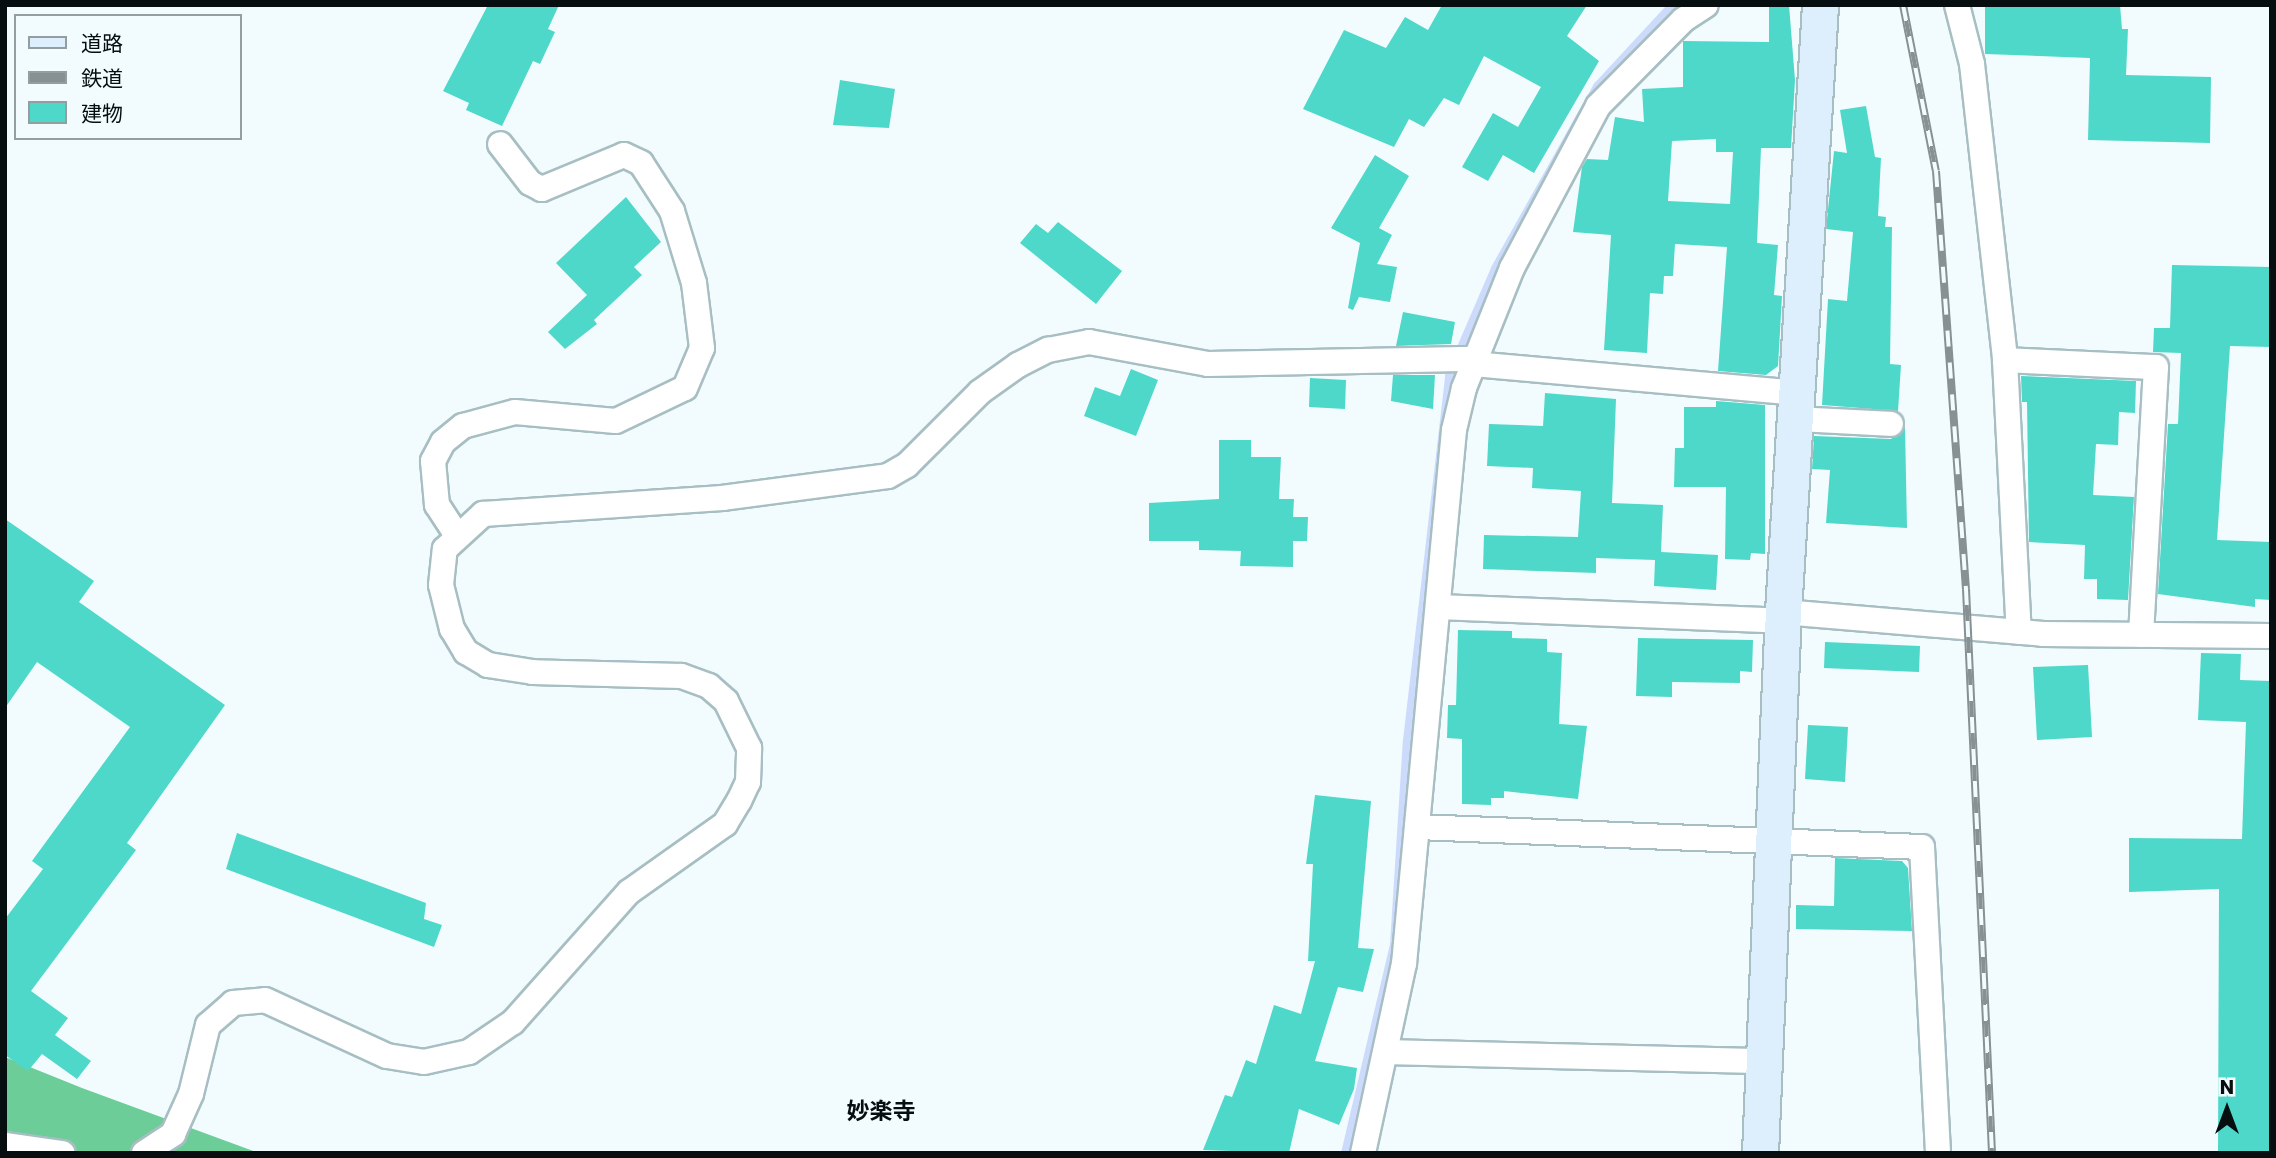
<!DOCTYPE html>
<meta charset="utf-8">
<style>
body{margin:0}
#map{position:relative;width:2276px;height:1158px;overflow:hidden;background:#f2fcfe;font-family:Poppins,"Noto Sans JP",sans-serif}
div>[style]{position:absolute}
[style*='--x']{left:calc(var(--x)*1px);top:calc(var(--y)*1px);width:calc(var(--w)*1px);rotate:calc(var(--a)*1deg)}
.forest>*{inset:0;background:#6ccd98}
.stream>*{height:9px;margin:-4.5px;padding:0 4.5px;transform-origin:4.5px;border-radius:4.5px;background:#ccdbfc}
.building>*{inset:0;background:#4dd8c9}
.roads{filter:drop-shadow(2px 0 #a7bec3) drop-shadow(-2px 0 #a7bec3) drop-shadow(0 2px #a7bec3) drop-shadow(0 -2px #a7bec3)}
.street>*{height:24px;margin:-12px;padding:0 12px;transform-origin:12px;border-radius:12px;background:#fff}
.secondary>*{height:35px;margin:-17.5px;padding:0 17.5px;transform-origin:17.5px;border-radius:17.5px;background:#ddeffc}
.rail>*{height:8px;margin-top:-4px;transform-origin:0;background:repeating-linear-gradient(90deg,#f2fcfe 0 16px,#879092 0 32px);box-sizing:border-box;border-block:2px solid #879092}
span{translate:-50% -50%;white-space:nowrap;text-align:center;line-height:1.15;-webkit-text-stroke:7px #f2fcfe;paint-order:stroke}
.quarter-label{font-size:23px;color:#060e10;font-weight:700}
.frame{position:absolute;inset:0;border:7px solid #060e10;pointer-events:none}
.legend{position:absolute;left:14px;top:14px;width:228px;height:126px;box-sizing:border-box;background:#f2fcfe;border:2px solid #949d9f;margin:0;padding:9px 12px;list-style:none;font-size:21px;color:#060e10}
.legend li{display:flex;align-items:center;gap:14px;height:35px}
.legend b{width:35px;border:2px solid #949d9f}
.north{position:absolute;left:2192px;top:1074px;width:70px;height:70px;-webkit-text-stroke:5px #f2fcfe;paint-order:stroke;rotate:0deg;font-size:19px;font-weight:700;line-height:28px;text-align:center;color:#060e10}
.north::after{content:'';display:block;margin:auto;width:24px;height:32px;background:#060e10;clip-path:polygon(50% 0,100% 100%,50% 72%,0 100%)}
</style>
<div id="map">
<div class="forest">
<i style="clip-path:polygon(5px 1057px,82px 1088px,259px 1153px,5px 1153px)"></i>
</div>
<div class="stream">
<i style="--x:1345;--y:1153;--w:215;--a:-76.8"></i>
<i style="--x:1394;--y:944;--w:204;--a:-86.4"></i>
<i style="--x:1407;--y:740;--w:367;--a:-83.4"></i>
<i style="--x:1449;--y:375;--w:116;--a:-66.7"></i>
<i style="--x:1495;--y:268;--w:209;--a:-60.7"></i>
<i style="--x:1597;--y:86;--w:110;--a:-47.2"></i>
</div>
<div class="building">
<i style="clip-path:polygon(488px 5px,559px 5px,548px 29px,555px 32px,540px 64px,533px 61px,502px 126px,466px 110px,469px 103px,443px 91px)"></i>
<i style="clip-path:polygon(1442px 5px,1587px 5px,1567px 36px,1599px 61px,1534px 173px,1503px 155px,1488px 181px,1462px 167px,1493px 113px,1518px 127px,1541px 87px,1484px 56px,1459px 105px,1444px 98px,1424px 127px,1409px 119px,1394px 147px,1303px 109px,1344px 30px,1386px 48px,1405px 17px,1428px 30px)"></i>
<i style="clip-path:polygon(evenodd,1769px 5px,1789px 5px,1795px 80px,1791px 148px,1761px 148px,1757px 243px,1778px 245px,1774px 295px,1782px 296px,1778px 366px,1766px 375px,1718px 371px,1727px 247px,1675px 244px,1673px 276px,1664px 276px,1663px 294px,1650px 293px,1647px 353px,1604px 350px,1611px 235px,1573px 232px,1582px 167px,1587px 159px,1608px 160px,1615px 117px,1644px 122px,1642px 89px,1683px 87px,1683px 41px,1769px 42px,1769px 5px,1716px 139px,1716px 152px,1733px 152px,1730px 204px,1668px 201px,1672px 141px,1716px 139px)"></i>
<i style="clip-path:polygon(1985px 5px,2120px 5px,2122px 29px,2128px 29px,2126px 75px,2211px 77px,2210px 143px,2088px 140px,2090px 58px,1985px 54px)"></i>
<i style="clip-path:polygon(840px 80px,895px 89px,889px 128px,833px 125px)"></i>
<i style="clip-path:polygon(1866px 106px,1875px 157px,1881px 158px,1878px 216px,1886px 217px,1885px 227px,1892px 227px,1890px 364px,1901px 365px,1898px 411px,1822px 405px,1828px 299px,1847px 301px,1853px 232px,1826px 229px,1834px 151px,1847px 153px,1840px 110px)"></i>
<i style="clip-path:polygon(1375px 155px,1409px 176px,1379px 228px,1392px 235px,1377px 264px,1397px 267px,1390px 302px,1359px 297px,1353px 310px,1348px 308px,1360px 243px,1331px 228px)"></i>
<i style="clip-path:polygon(626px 197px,661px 242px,634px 267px,642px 275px,594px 320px,597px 324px,565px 349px,548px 332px,587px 295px,556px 263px)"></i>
<i style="clip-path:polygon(1058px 222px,1122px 271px,1096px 304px,1020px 243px,1036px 224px,1048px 233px)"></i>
<i style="clip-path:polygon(2172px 265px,2271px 267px,2271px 347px,2230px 346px,2217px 540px,2271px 542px,2271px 600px,2255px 599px,2255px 607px,2158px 594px,2168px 424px,2178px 424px,2181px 353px,2153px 352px,2154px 328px,2170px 328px)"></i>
<i style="clip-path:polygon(1403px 312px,1455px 322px,1451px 344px,1396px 346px)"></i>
<i style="clip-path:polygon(1131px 369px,1158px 380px,1136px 436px,1084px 416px,1095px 387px,1120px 396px)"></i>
<i style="clip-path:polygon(1393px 375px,1435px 375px,1433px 409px,1391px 401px)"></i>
<i style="clip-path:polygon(2021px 376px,2136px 381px,2135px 413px,2119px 412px,2118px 445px,2096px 444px,2093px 495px,2134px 497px,2128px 600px,2097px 599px,2097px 579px,2084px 579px,2085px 545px,2029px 542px,2027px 402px,2022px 402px)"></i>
<i style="clip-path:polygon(1310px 378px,1346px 380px,1345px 409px,1309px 407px)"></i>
<i style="clip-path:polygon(1545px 393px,1616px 399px,1612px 503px,1663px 505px,1661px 552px,1718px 555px,1716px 590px,1654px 586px,1655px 560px,1596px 558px,1596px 573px,1483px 569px,1484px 535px,1578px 537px,1581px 491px,1532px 488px,1533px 468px,1487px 466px,1489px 424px,1543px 426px)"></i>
<i style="clip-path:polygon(1716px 401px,1765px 405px,1765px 554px,1751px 553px,1750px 560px,1725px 559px,1726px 487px,1674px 487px,1675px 448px,1684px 448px,1684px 407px,1716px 407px)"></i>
<i style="clip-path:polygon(1905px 427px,1907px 528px,1826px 523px,1830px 470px,1812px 469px,1814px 436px,1891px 439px)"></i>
<i style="clip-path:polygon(1219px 440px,1251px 440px,1251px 457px,1281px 457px,1279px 499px,1294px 499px,1293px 517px,1308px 517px,1307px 541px,1293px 541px,1293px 567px,1240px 566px,1241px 551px,1199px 550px,1199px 541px,1149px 541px,1149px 503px,1219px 499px)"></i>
<i style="clip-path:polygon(5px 519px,94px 581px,79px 602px,225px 705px,127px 843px,136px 850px,31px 991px,68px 1018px,55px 1035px,91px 1061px,77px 1079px,42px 1054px,28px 1071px,5px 1055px,5px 919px,43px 869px,32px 861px,130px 727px,37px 662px,5px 708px)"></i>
<i style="clip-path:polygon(1458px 630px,1512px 631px,1512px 638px,1547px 639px,1547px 652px,1562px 653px,1559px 724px,1587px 726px,1578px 799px,1504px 791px,1504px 798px,1491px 798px,1491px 805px,1462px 804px,1462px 739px,1447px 738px,1448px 705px,1456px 705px)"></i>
<i style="clip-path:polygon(1638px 638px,1753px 640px,1752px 672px,1740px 671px,1740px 683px,1672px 682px,1672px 697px,1636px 696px)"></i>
<i style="clip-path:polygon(1825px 642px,1920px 646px,1919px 672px,1824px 668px)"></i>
<i style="clip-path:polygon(2201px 653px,2241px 654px,2240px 680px,2271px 681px,2271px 1153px,2218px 1153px,2219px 889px,2129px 892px,2129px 838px,2242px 839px,2246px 722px,2198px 720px)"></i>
<i style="clip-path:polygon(2088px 665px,2092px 737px,2037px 740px,2033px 667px)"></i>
<i style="clip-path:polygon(1808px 725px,1848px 727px,1845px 782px,1805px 779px)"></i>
<i style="clip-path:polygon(1315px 795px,1371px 801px,1358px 948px,1374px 949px,1363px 992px,1338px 987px,1315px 1061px,1357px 1068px,1354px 1089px,1339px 1125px,1299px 1109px,1289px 1153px,1203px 1150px,1225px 1095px,1232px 1097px,1246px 1060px,1256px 1064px,1274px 1005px,1301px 1014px,1315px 961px,1308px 961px,1313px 864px,1306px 864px)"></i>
<i style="clip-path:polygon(237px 833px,426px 903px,424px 919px,442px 925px,434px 947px,226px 869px)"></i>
<i style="clip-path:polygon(1835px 858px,1902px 861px,1908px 868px,1912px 931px,1796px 929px,1796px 905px,1834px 906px)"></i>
</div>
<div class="roads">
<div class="street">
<i style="--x:1957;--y:5;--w:61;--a:75.7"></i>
<i style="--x:1972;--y:64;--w:298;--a:83.6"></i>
<i style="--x:2005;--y:360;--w:272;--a:87.1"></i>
<i style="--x:2005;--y:360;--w:151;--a:2.7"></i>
<i style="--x:2156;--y:367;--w:268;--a:93.2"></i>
<i style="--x:1474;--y:364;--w:325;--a:5.1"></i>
<i style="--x:1796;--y:419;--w:95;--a:3"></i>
<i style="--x:456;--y:534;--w:35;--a:-123"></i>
<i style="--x:437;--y:505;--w:44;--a:-95.2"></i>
<i style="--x:433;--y:461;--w:21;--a:-62"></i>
<i style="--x:443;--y:442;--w:26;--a:-39"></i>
<i style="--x:463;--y:426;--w:54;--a:-15.1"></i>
<i style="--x:515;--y:412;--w:101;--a:5.1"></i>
<i style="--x:616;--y:421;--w:76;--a:-25.6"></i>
<i style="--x:685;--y:388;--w:43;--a:-67"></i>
<i style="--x:702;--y:348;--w:65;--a:-97"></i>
<i style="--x:694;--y:283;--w:75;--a:-107"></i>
<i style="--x:672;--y:211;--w:57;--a:-122.9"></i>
<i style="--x:641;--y:163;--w:19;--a:-155"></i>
<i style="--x:624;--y:155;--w:89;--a:157.5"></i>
<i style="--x:542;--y:189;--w:13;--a:-153"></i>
<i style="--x:530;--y:183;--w:49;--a:-127.6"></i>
<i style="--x:1438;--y:607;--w:345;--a:2.3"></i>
<i style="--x:1783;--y:612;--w:261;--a:4.8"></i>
<i style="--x:2043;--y:634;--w:228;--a:0.5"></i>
<i style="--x:1417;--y:827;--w:505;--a:2.27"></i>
<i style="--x:1922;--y:847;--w:306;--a:87"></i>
<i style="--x:1386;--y:1052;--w:379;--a:1.4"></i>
<i style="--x:5;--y:1145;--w:58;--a:8"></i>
<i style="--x:144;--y:1153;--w:35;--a:-33"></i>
<i style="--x:173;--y:1134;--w:44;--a:-65.8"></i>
<i style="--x:191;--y:1094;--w:71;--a:-76.2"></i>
<i style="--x:208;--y:1025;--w:33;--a:-41"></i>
<i style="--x:233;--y:1003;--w:32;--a:-5"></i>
<i style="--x:265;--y:1000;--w:134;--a:24.7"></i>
<i style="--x:387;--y:1056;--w:37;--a:9"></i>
<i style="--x:424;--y:1062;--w:46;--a:-12.5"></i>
<i style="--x:469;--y:1052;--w:53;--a:-34.3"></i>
<i style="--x:513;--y:1022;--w:174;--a:-48.3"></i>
<i style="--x:629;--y:892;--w:118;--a:-35.3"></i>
<i style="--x:725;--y:824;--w:27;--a:-59"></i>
<i style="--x:739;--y:801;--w:21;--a:-65"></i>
<i style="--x:748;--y:782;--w:34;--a:-88"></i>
<i style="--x:749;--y:748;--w:52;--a:-116.1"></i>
<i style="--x:726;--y:701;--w:23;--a:-139"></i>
<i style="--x:709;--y:686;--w:30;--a:-160"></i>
<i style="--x:681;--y:676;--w:148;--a:-178.5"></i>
<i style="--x:533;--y:672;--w:46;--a:-171.2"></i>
<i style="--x:488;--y:665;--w:26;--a:-149"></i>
<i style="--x:466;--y:652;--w:27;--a:-121"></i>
<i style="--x:452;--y:629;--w:45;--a:-104"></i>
<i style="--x:441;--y:585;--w:36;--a:-84"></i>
<i style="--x:445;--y:549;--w:52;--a:-42.6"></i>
<i style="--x:483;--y:514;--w:240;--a:-3.8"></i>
<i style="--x:722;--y:498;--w:167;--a:-7.5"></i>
<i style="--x:888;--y:476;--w:22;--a:-30"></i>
<i style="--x:907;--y:465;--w:103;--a:-45"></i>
<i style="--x:980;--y:392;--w:47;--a:-35.4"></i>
<i style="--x:1018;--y:365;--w:34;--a:-27"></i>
<i style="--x:1048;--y:350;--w:42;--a:-11"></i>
<i style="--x:1089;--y:342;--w:121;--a:10.5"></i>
<i style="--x:1208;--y:364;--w:268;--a:-1.1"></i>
<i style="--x:1363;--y:1153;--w:193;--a:-77.8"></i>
<i style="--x:1404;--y:964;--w:536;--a:-84.65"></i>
<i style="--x:1454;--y:430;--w:43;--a:-76.6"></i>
<i style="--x:1464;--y:388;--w:129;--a:-68.2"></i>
<i style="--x:1512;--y:268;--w:183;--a:-62"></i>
<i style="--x:1598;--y:106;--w:121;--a:-45.3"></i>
<i style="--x:1683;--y:20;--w:27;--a:-33"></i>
</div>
<div class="secondary">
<i style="--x:1760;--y:1153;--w:541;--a:-87.57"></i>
<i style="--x:1783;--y:612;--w:608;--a:-86.51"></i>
</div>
</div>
<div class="rail">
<i style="--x:1903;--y:5;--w:169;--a:78.8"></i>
<i style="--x:1936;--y:171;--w:419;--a:85.9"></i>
<i style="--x:1966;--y:589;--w:565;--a:87.36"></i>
</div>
<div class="quarter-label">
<span style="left:881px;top:1111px">妙楽寺</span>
</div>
<div class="frame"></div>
<ul class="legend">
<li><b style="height:9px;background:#ddeffc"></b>道路</li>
<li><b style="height:9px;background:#879092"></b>鉄道</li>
<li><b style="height:19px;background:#4dd8c9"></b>建物</li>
</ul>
<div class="north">N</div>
</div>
